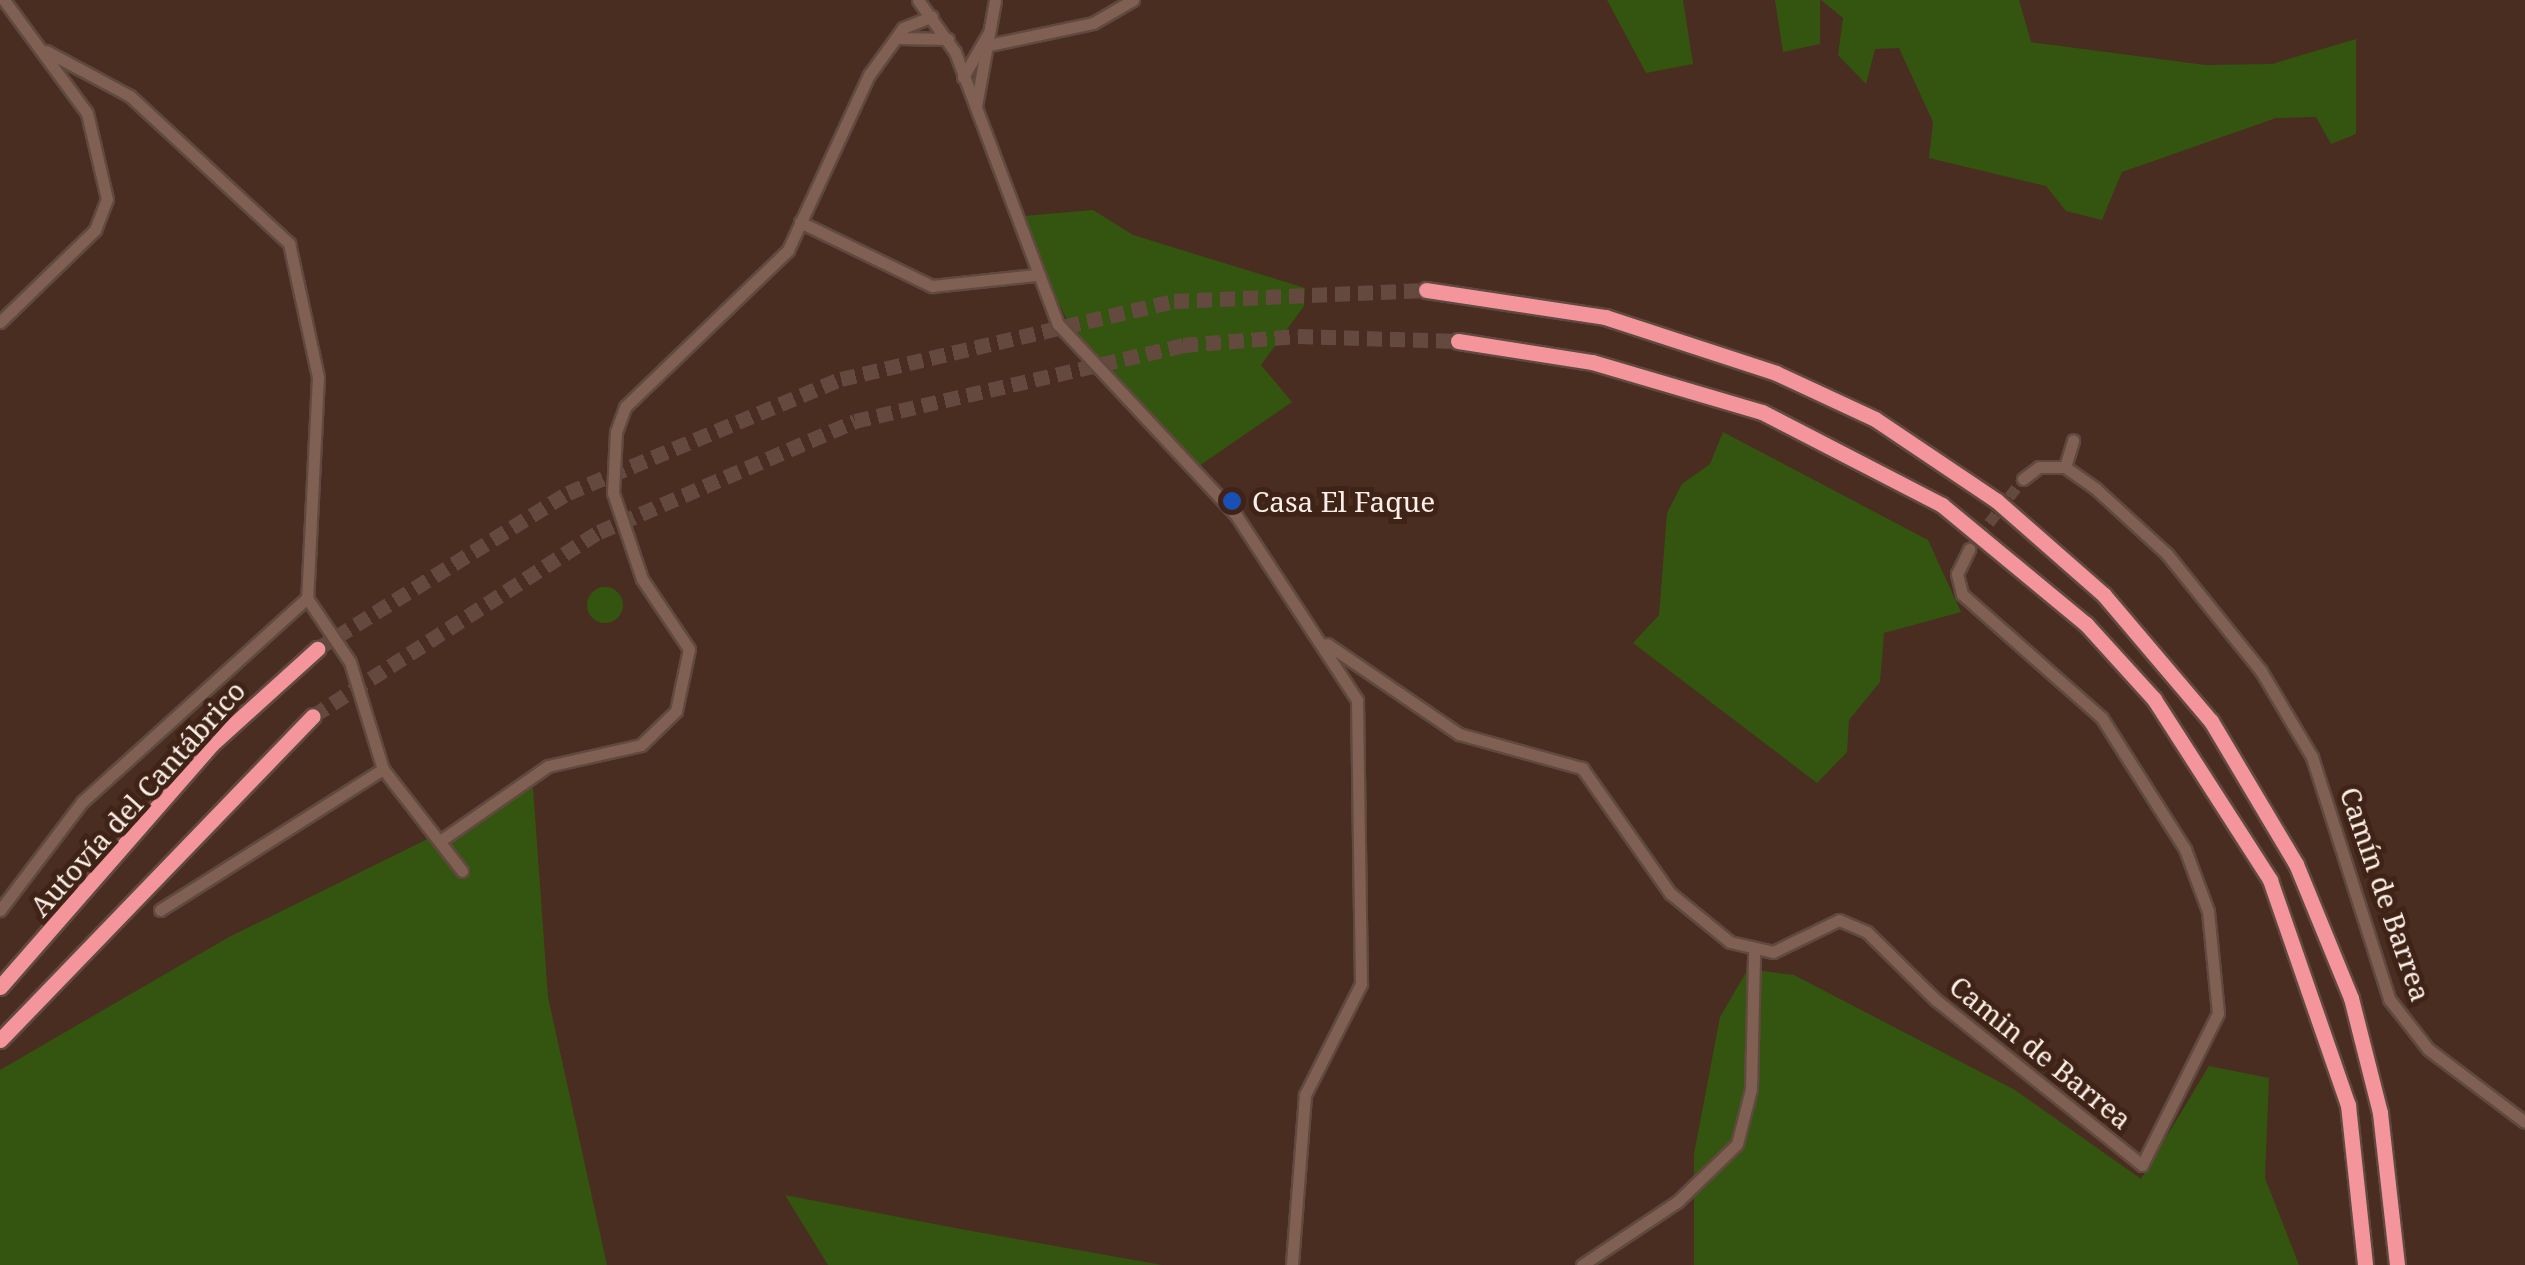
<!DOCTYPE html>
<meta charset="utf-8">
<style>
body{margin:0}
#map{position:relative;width:2525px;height:1265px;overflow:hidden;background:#492d20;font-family:"Noto Serif",serif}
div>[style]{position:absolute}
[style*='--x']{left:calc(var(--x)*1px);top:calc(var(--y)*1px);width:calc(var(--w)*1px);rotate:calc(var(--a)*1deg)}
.green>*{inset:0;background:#335510}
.round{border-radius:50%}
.minor-tunnel>*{height:11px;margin-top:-5.5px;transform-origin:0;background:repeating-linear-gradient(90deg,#644a3e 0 11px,transparent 0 16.5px)}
.highway-tunnel>*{height:15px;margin-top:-7.5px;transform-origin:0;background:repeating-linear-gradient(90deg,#644a3e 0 15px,transparent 0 23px)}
.roads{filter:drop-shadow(2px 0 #60493e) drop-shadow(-2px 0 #60493e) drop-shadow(0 2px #60493e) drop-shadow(0 -2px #60493e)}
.minor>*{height:11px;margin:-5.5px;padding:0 5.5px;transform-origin:5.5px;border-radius:5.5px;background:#806052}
.highway>*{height:15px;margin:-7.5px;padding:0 7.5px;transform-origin:7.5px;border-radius:7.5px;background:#f4959b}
.dots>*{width:28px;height:28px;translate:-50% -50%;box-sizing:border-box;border:5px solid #3e2316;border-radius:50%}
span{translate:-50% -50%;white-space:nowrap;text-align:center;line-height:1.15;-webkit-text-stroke:10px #3e2316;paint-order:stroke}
.poi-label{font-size:28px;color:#feefe8}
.left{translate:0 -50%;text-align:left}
.street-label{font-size:28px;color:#feefe8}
</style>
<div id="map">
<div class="green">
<i style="clip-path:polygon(1607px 0,1683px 0,1693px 64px,1646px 73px)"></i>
<i style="clip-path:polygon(1775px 0,1820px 0,1820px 44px,1783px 52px)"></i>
<i style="clip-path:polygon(1821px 0,2019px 0,2031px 42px,2205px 65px,2272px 64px,2356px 39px,2356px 134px,2331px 144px,2316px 117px,2276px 118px,2122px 172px,2102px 220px,2066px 211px,2046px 186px,1929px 158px,1933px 122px,1899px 48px,1875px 49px,1866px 84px,1838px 55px,1843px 18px)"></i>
<i style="clip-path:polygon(1093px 210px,1133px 235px,1305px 288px,1304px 306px,1261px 365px,1292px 402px,1196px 468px,1075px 335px,1032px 252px,1024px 216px)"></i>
<i style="clip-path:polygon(1723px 432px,1928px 540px,1961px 612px,1884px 633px,1880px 682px,1849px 720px,1847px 752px,1817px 783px,1633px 643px,1659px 615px,1667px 513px,1682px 484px,1710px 464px)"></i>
<i class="round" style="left:587px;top:587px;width:36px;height:36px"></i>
<i style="clip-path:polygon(533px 787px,548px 997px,607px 1265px,0 1265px,0 1070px,229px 937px)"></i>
<i style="clip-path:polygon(1748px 969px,1794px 975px,2015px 1090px,2141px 1179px,2209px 1066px,2269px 1078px,2265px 1178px,2299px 1265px,1694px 1265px,1694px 1154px,1720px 1017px)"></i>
<i style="clip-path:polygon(785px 1195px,955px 1228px,1162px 1265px,828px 1265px)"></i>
</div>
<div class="minor-tunnel">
<i style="--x:1969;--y:549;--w:88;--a:-52.4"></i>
</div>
<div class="highway-tunnel">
<i style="--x:317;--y:649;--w:296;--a:-31.9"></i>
<i style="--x:568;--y:493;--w:296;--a:-22.7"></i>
<i style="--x:841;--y:379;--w:342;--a:-13.2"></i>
<i style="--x:1174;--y:301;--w:252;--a:-2.5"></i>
<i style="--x:313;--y:716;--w:340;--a:-32.8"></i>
<i style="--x:599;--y:532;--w:279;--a:-23.4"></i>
<i style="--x:855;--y:421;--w:337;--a:-13"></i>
<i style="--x:1183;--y:345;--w:115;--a:-4.5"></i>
<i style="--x:1298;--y:336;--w:160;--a:1.8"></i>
</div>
<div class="roads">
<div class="minor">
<i style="--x:918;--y:0;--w:64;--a:54.6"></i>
<i style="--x:955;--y:52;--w:291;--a:69.3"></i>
<i style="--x:1058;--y:324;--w:261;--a:47"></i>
<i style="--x:1236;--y:515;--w:221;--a:56.8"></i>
<i style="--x:1357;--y:700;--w:284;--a:89.2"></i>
<i style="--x:1361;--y:984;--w:124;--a:116.8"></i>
<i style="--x:1305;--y:1095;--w:170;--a:94.4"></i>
<i style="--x:899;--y:38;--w:49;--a:1.2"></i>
<i style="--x:989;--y:45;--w:106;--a:-11.9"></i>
<i style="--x:1093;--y:23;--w:46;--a:-29.9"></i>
<i style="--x:46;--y:51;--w:95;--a:28.2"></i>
<i style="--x:130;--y:96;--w:217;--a:42.8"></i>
<i style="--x:289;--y:243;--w:137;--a:77.8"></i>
<i style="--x:318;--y:377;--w:221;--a:92.8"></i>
<i style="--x:307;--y:598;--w:77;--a:56.1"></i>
<i style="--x:350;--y:662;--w:112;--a:72.9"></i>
<i style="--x:383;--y:769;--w:129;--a:52.2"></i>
<i style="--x:963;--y:77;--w:50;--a:-59.8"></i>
<i style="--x:976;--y:106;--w:108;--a:-79.8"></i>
<i style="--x:800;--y:222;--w:147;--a:25.9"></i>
<i style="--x:932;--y:286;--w:104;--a:-6.1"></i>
<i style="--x:0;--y:322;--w:132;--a:-44.1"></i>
<i style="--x:95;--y:230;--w:33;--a:-69"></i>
<i style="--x:107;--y:199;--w:88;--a:-103.1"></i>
<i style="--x:87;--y:113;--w:140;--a:-126.3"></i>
<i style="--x:2065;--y:467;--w:28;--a:-73"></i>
<i style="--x:2023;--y:479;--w:20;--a:-37"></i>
<i style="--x:2039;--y:467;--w:26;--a:0"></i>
<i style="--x:2065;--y:467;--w:37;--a:35"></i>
<i style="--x:2095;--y:488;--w:98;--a:42.5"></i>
<i style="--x:2167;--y:554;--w:150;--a:51.2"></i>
<i style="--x:2261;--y:671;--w:100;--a:59.3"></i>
<i style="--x:2312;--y:757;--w:254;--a:72.3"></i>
<i style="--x:2389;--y:999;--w:63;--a:52"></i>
<i style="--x:2428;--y:1049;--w:121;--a:37"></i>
<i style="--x:1327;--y:644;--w:160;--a:34.3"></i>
<i style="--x:1459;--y:734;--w:128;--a:15.5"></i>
<i style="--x:1582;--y:768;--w:153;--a:54.9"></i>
<i style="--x:1670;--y:893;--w:77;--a:39.2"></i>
<i style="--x:1730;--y:942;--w:44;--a:13.1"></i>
<i style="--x:1773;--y:952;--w:73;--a:-25.9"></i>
<i style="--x:1839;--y:920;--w:30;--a:23"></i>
<i style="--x:1867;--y:932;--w:97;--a:44.6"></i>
<i style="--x:1936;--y:1000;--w:264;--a:38.7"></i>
<i style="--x:2142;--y:1165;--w:170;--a:-63.4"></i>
<i style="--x:2218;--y:1013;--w:102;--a:-95.6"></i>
<i style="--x:2208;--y:911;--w:66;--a:-110.4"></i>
<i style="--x:2185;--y:849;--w:155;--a:-122.4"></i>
<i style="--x:2102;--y:718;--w:187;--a:-138.5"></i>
<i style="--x:1962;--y:594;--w:21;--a:-104"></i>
<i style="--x:1957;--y:574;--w:28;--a:-64"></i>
<i style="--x:440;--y:841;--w:131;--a:-34.8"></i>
<i style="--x:548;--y:766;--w:95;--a:-12.7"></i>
<i style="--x:641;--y:745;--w:49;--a:-44.2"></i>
<i style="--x:676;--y:711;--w:63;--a:-78.2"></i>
<i style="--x:689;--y:649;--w:84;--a:-123.9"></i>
<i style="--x:642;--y:579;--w:91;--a:-108.6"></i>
<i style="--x:613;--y:493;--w:61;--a:-87.2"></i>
<i style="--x:616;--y:432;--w:27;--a:-70"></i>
<i style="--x:625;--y:407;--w:226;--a:-43.9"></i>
<i style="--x:788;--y:250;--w:193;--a:-65.2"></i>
<i style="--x:869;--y:75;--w:58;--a:-54.1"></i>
<i style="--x:903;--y:28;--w:31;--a:-22"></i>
<i style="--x:0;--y:910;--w:136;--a:-52.8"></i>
<i style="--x:82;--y:802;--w:304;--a:-42.2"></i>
<i style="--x:160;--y:910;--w:264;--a:-32.3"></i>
<i style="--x:1582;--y:1265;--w:114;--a:-33.6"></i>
<i style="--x:1677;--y:1202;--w:83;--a:-44"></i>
<i style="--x:1737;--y:1144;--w:57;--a:-75.7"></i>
<i style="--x:1751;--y:1089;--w:137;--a:-88.7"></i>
</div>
<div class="highway">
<i style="--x:1426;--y:290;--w:181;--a:8.6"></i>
<i style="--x:1605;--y:317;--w:180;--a:18.1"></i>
<i style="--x:1776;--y:373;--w:109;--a:24.9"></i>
<i style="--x:1875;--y:419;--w:147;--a:33.9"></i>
<i style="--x:1997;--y:501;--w:142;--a:41.3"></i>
<i style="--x:2104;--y:595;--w:165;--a:49.7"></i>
<i style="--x:2211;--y:721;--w:166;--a:59.3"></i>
<i style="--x:2296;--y:864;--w:145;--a:67.7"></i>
<i style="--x:2351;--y:998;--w:119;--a:75.8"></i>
<i style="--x:2380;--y:1113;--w:153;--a:83.6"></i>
<i style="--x:1458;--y:341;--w:136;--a:8.9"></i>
<i style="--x:1592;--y:362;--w:177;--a:16.4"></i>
<i style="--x:1762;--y:412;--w:203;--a:27.3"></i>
<i style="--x:1942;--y:505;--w:187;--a:39.6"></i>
<i style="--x:2086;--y:624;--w:101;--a:47.8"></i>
<i style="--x:2154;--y:699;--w:215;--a:57.3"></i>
<i style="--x:2270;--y:880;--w:238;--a:70.9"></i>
<i style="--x:2348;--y:1105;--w:161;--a:83.9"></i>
<i style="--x:0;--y:987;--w:322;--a:-48.9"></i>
<i style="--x:212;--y:744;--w:142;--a:-42.1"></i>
<i style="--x:0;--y:1040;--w:450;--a:-46"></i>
</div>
</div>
<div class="dots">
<i style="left:1232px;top:501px;background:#1a4fb4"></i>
</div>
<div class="poi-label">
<span class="left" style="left:1252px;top:501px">Casa El Faque</span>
</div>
<div class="street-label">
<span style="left:137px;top:798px;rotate:-48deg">Autovía del Cantábrico</span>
<span style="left:2386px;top:894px;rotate:71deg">Camín de Barrea</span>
<span style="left:2041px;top:1052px;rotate:39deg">Camin de Barrea</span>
</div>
</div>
